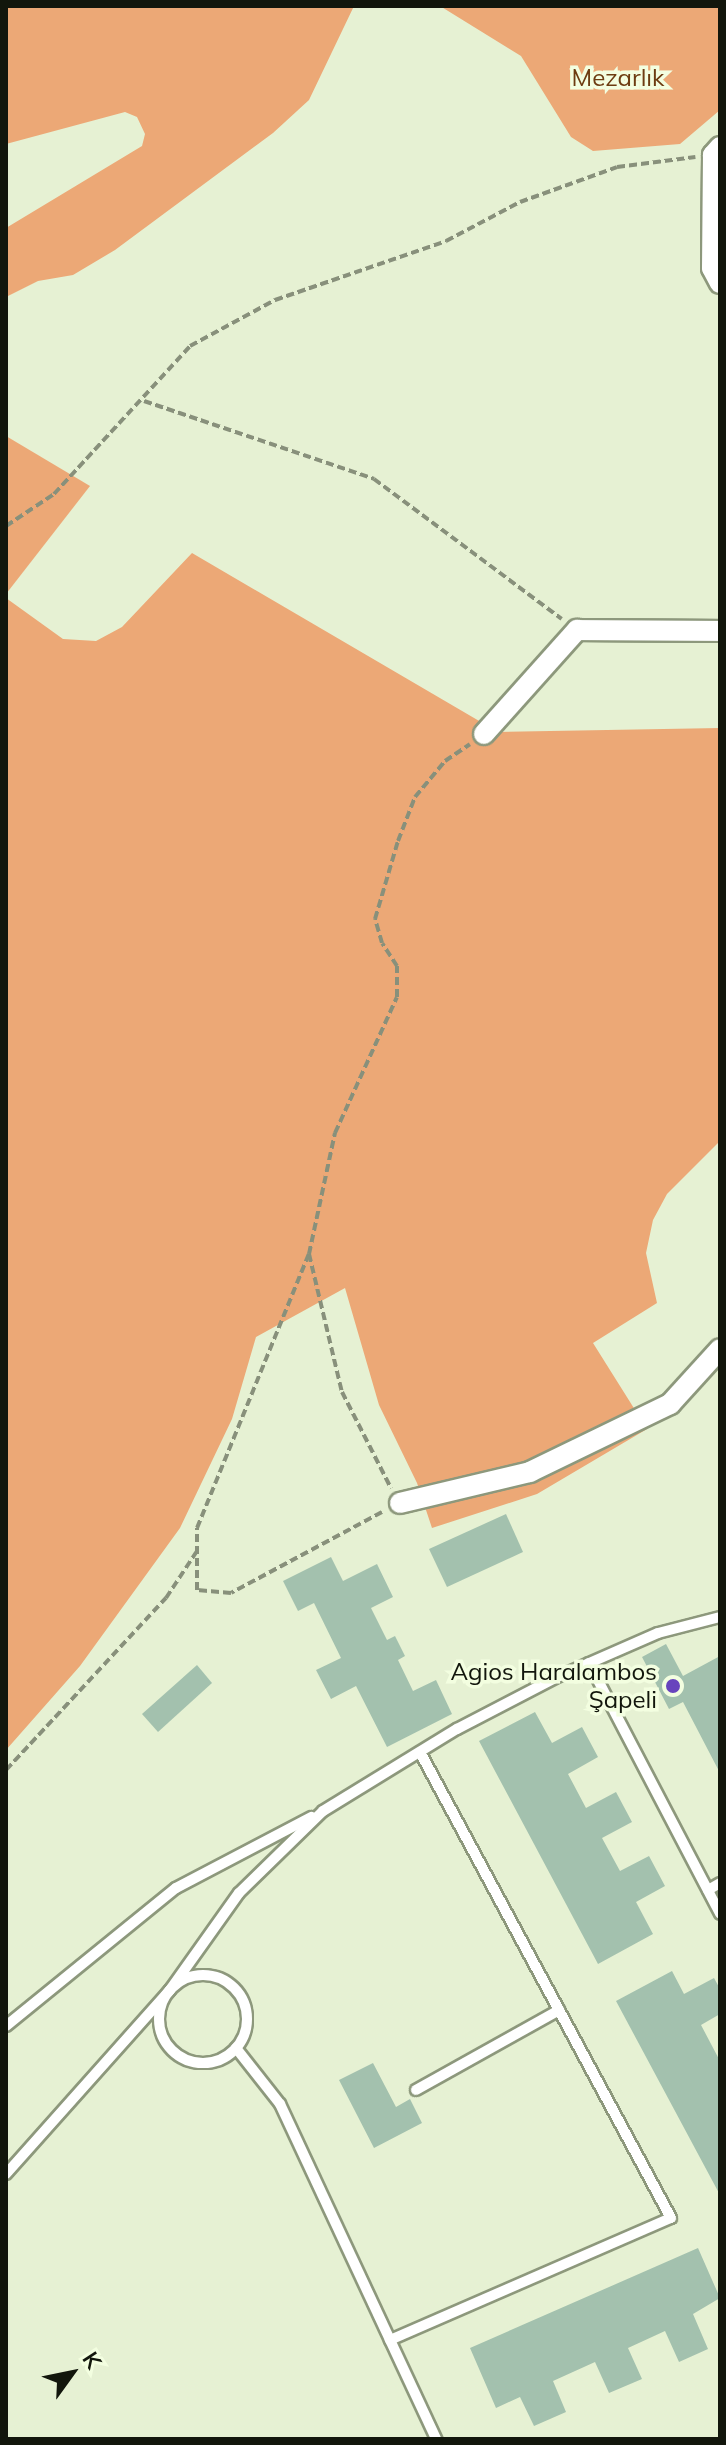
<!DOCTYPE html>
<meta charset="utf-8">
<style>
body{margin:0}
#map{position:relative;width:726px;height:2445px;overflow:hidden;background:#e6f1d3;font-family:Mulish,sans-serif}
div>[style]{position:absolute}
[style*='--x']{left:calc(var(--x)*1px);top:calc(var(--y)*1px);width:calc(var(--w)*1px);rotate:calc(var(--a)*1deg)}
.green>*{inset:0;background:#eca876}
.building>*{inset:0;background:#a3c1ae}
.path>*{height:4px;margin-top:-2px;transform-origin:0;background:repeating-linear-gradient(90deg,#88907b 0 8px,transparent 0 12px)}
.roads{filter:drop-shadow(2px 0 #8d987c) drop-shadow(-2px 0 #8d987c) drop-shadow(0 2px #8d987c) drop-shadow(0 -2px #8d987c)}
.service>*{height:10px;margin:-5px;padding:0 5px;transform-origin:5px;border-radius:5px;background:#fff}
.service>.ring{margin:-5px;padding:0;box-sizing:content-box;background:none;border:10px solid #fff;border-radius:50%}
.minor>*{height:20px;margin:-10px;padding:0 10px;transform-origin:10px;border-radius:10px;background:#fff}
.dots>*{width:22px;height:22px;translate:-50% -50%;box-sizing:border-box;border:4px solid #f3fee0;border-radius:50%}
span{translate:-50% -50%;white-space:nowrap;text-align:center;line-height:1.15;-webkit-text-stroke:7px #f3fee0;paint-order:stroke}
.park-label{font-size:24px;color:#6d3c11}
.poi-label{font-size:24px;color:#12160c}
.right{translate:-100% -50%;text-align:right}
.frame{position:absolute;inset:0;border:8px solid #12160c;pointer-events:none}
.north{position:absolute;left:32px;top:2333px;width:80px;height:80px;-webkit-text-stroke:6px #f3fee0;paint-order:stroke;rotate:57deg;font-size:22px;font-weight:700;line-height:32px;text-align:center;color:#12160c}
.north::after{content:'';display:block;margin:auto;width:28px;height:36px;background:#12160c;clip-path:polygon(50% 0,100% 100%,50% 72%,0 100%)}
</style>
<div id="map">
<div class="green">
<i style="clip-path:polygon(6px 6px,354px 6px,309px 100px,273px 133px,115px 250px,73px 275px,38px 281px,6px 297px,6px 228px,142px 146px,145px 134px,137px 117px,125px 112px,6px 144px)"></i>
<i style="clip-path:polygon(440px 6px,720px 6px,720px 110px,680px 144px,593px 151px,571px 137px,521px 56px)"></i>
<i style="clip-path:polygon(6px 436px,90px 486px,6px 594px)"></i>
<i style="clip-path:polygon(192px 553px,498px 732px,720px 728px,720px 1141px,667px 1194px,653px 1220px,646px 1253px,657px 1303px,593px 1343px,647px 1429px,537px 1494px,432px 1528px,417px 1483px,379px 1405px,345px 1288px,256px 1337px,232px 1419px,180px 1528px,80px 1666px,6px 1750px,6px 598px,63px 639px,96px 641px,122px 627px)"></i>
</div>
<div class="building">
<i style="clip-path:polygon(506px 1514px,523px 1552px,447px 1587px,429px 1549px)"></i>
<i style="clip-path:polygon(331px 1557px,343px 1581px,377px 1564px,393px 1597px,371px 1608px,387px 1640px,395px 1636px,405px 1656px,398px 1660px,413px 1691px,436px 1680px,452px 1714px,387px 1747px,356px 1686px,331px 1699px,316px 1670px,341px 1658px,314px 1603px,298px 1611px,283px 1581px)"></i>
<i style="clip-path:polygon(666px 1644px,683px 1676px,720px 1656px,720px 1773px,683px 1702px,669px 1709px,642px 1657px)"></i>
<i style="clip-path:polygon(197px 1665px,212px 1683px,158px 1732px,142px 1714px)"></i>
<i style="clip-path:polygon(535px 1712px,552px 1743px,582px 1727px,598px 1757px,568px 1774px,586px 1808px,616px 1792px,632px 1822px,602px 1838px,620px 1871px,649px 1856px,665px 1886px,636px 1902px,653px 1934px,598px 1964px,479px 1741px)"></i>
<i style="clip-path:polygon(672px 1971px,684px 1994px,714px 1978px,720px 1989px,720px 2014px,701px 2025px,720px 2061px,720px 2195px,616px 2001px)"></i>
<i style="clip-path:polygon(373px 2063px,396px 2107px,410px 2099px,422px 2123px,374px 2148px,339px 2080px)"></i>
<i style="clip-path:polygon(698px 2248px,720px 2298px,693px 2314px,708px 2349px,679px 2362px,665px 2331px,628px 2348px,642px 2379px,609px 2393px,595px 2362px,553px 2381px,566px 2412px,534px 2426px,520px 2397px,496px 2408px,470px 2348px)"></i>
</div>
<div class="path">
<i style="--x:144;--y:401;--w:243;--a:18.7"></i>
<i style="--x:374;--y:479;--w:234;--a:36.7"></i>
<i style="--x:6;--y:526;--w:58;--a:-33.7"></i>
<i style="--x:54;--y:494;--w:201;--a:-47.4"></i>
<i style="--x:190;--y:346;--w:97;--a:-28.4"></i>
<i style="--x:275;--y:300;--w:181;--a:-19"></i>
<i style="--x:446;--y:241;--w:84;--a:-27.8"></i>
<i style="--x:520;--y:202;--w:103;--a:-19.8"></i>
<i style="--x:617;--y:167;--w:79;--a:-7.3"></i>
<i style="--x:309;--y:1254;--w:142;--a:76.6"></i>
<i style="--x:342;--y:1392;--w:108;--a:63"></i>
<i style="--x:382;--y:1512;--w:171;--a:151.8"></i>
<i style="--x:231;--y:1593;--w:34;--a:-175"></i>
<i style="--x:197;--y:1590;--w:62;--a:-90"></i>
<i style="--x:197;--y:1528;--w:296;--a:-67.8"></i>
<i style="--x:309;--y:1254;--w:124;--a:-77.9"></i>
<i style="--x:335;--y:1133;--w:149;--a:-65.5"></i>
<i style="--x:397;--y:997;--w:31;--a:-90"></i>
<i style="--x:397;--y:966;--w:27;--a:-123"></i>
<i style="--x:382;--y:943;--w:25;--a:-106"></i>
<i style="--x:375;--y:919;--w:81;--a:-73.6"></i>
<i style="--x:398;--y:841;--w:47;--a:-68.9"></i>
<i style="--x:415;--y:797;--w:47;--a:-50.2"></i>
<i style="--x:445;--y:761;--w:30;--a:-34"></i>
<i style="--x:6;--y:1770;--w:235;--a:-47.1"></i>
<i style="--x:166;--y:1598;--w:56;--a:-56.6"></i>
</div>
<div class="roads">
<div class="service">
<i style="--x:589;--y:1663;--w:283;--a:62.4"></i>
<i style="--x:708;--y:1890;--w:14;--a:-30"></i>
<i class="ring" style="left:159px;top:1975px;width:78px;height:78px"></i>
<i style="--x:6;--y:2026;--w:219;--a:-39.1"></i>
<i style="--x:176;--y:1888;--w:153;--a:-27.7"></i>
<i style="--x:236;--y:2048;--w:71;--a:51.8"></i>
<i style="--x:280;--y:2104;--w:370;--a:65"></i>
<i style="--x:416;--y:2090;--w:164;--a:-29.2"></i>
<i style="--x:6;--y:2174;--w:246;--a:-48.3"></i>
<i style="--x:170;--y:1990;--w:119;--a:-54.6"></i>
<i style="--x:239;--y:1893;--w:117;--a:-44.3"></i>
<i style="--x:323;--y:1811;--w:157;--a:-31.5"></i>
<i style="--x:457;--y:1729;--w:110;--a:-27.5"></i>
<i style="--x:555;--y:1678;--w:112;--a:-23.6"></i>
<i style="--x:658;--y:1633;--w:64;--a:-14.5"></i>
<i style="--x:390;--y:2340;--w:306;--a:-23.5"></i>
<i style="--x:671;--y:2218;--w:529;--a:-118.31"></i>
</div>
<div class="minor">
<i style="--x:720;--y:147;--w:11;--a:131"></i>
<i style="--x:713;--y:155;--w:113;--a:90.5"></i>
<i style="--x:712;--y:268;--w:17;--a:62"></i>
<i style="--x:484;--y:734;--w:140;--a:-48.2"></i>
<i style="--x:577;--y:630;--w:143;--a:0.4"></i>
<i style="--x:400;--y:1503;--w:134;--a:-13.4"></i>
<i style="--x:530;--y:1472;--w:156;--a:-25.9"></i>
<i style="--x:670;--y:1404;--w:74;--a:-47.7"></i>
</div>
</div>
<div class="dots">
<i style="left:673px;top:1686px;background:#6844bd"></i>
</div>
<div class="park-label">
<span style="left:618px;top:78px">Mezarlık</span>
</div>
<div class="poi-label">
<span class="right" style="left:657px;top:1686px">Agios Haralambos<br>Şapeli</span>
</div>
<div class="frame"></div>
<div class="north">K</div>
</div>
